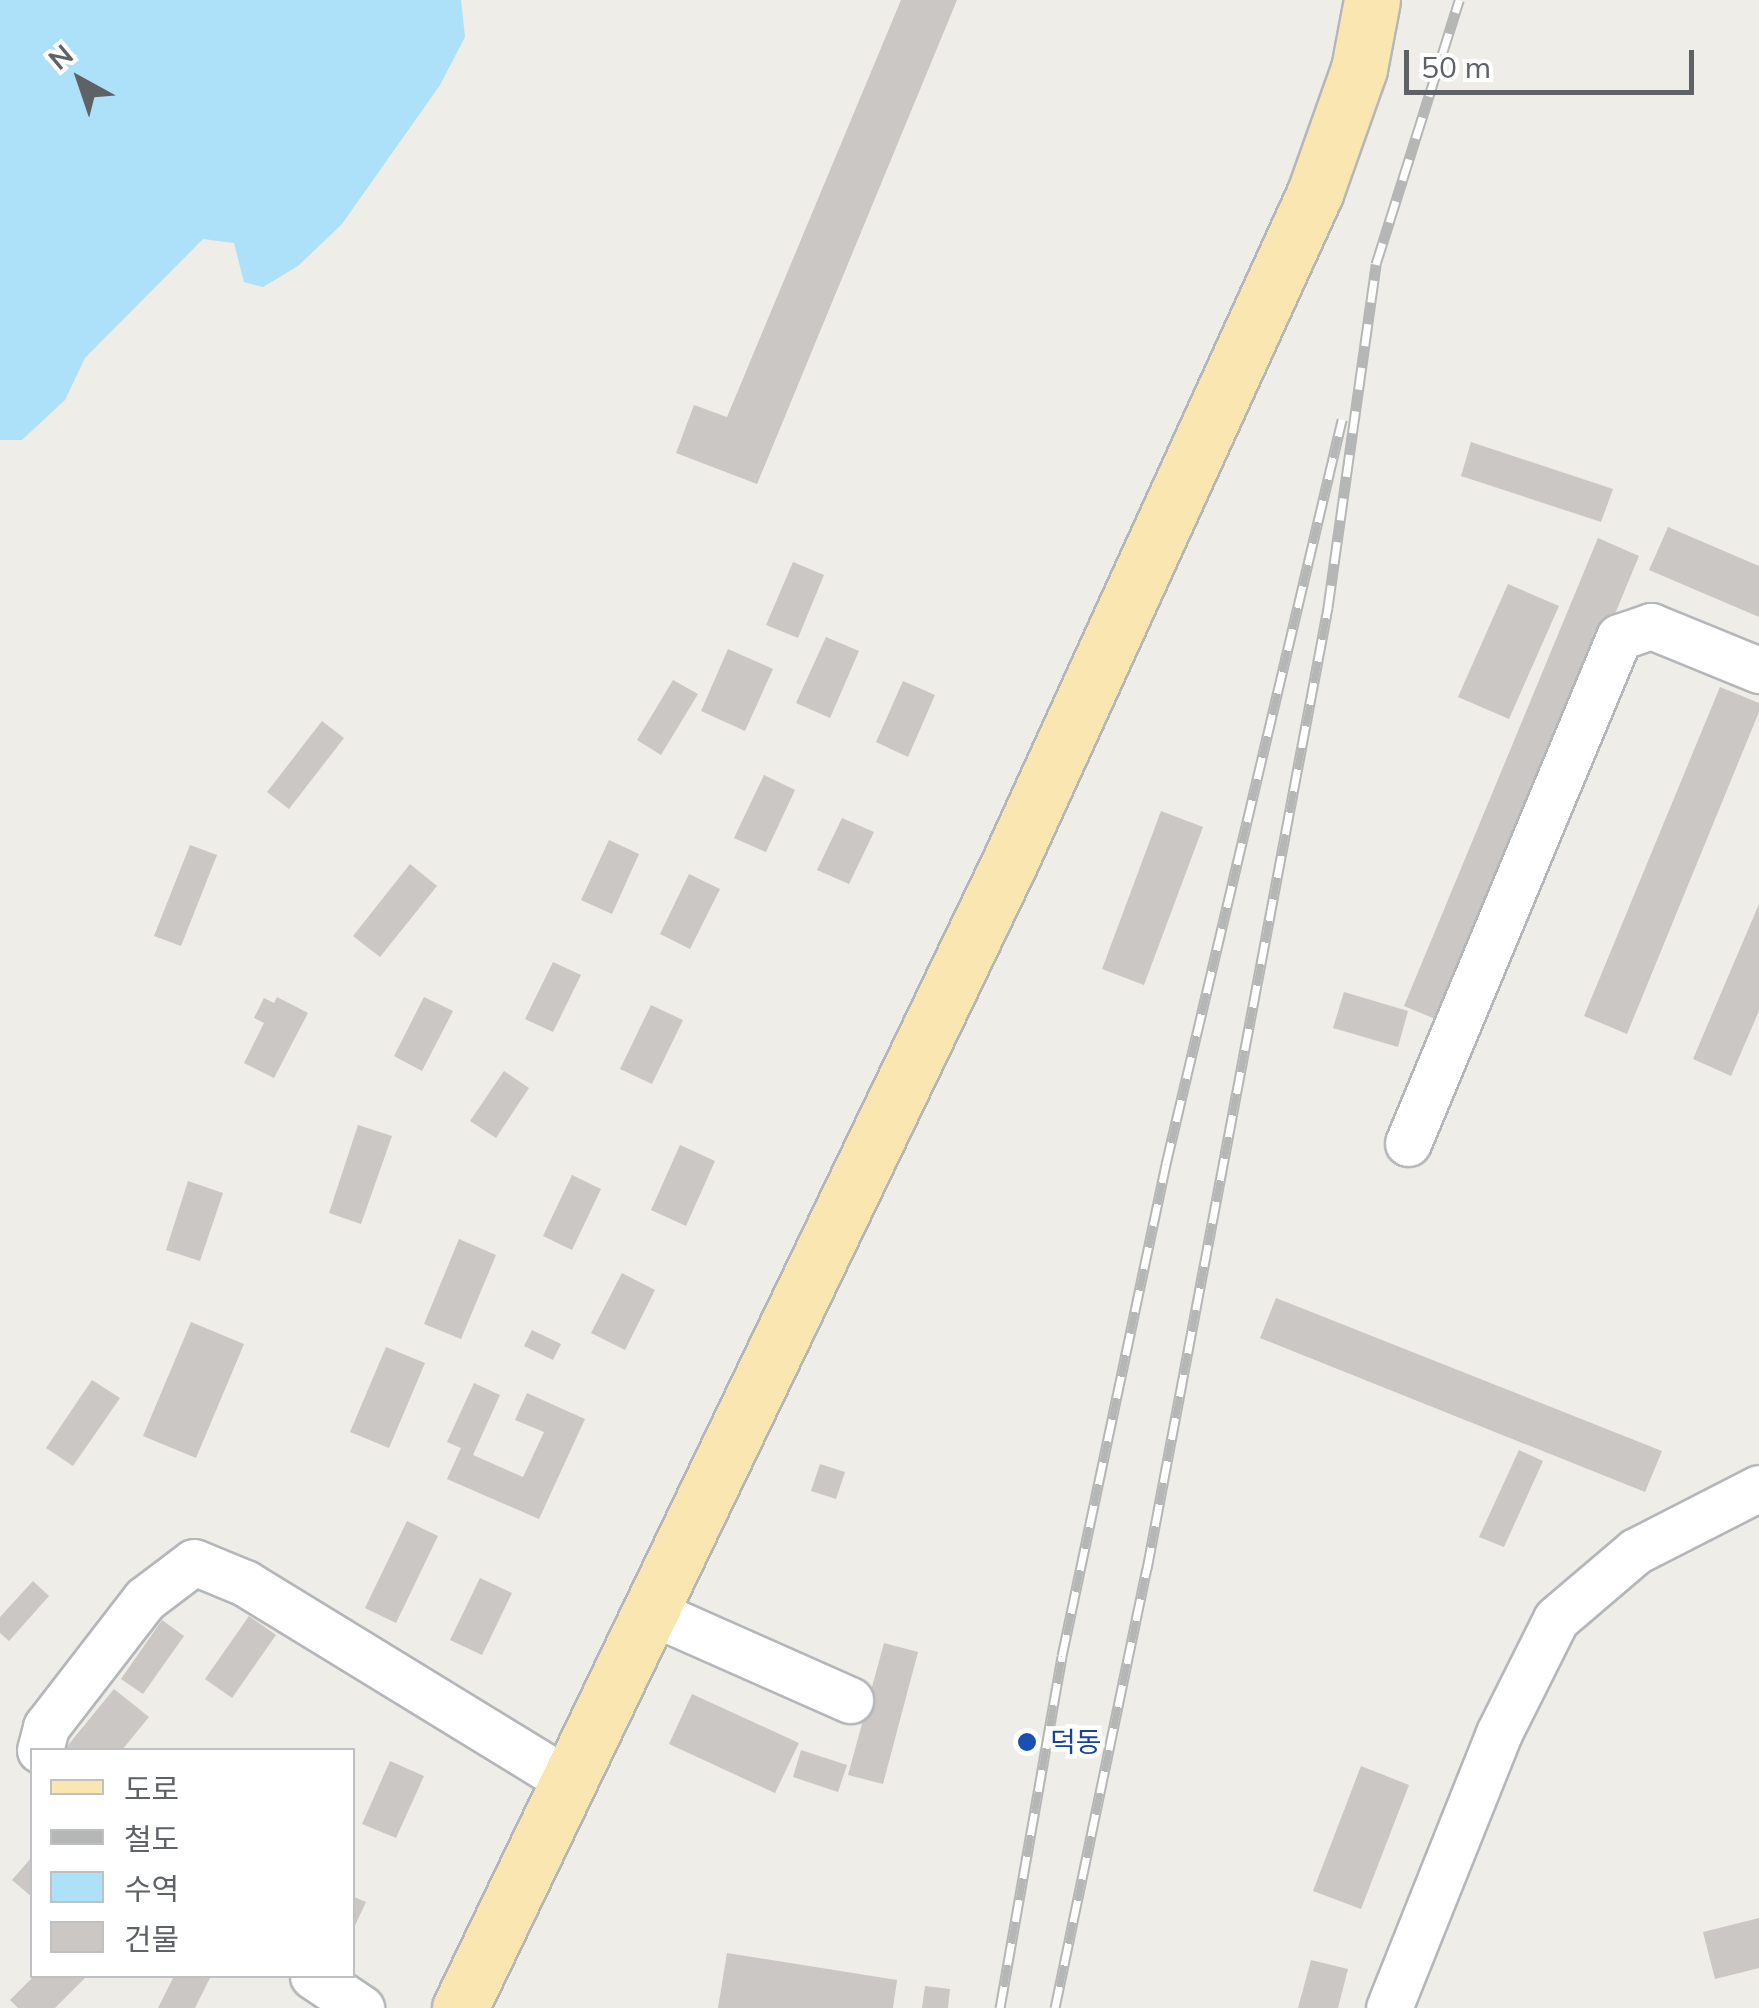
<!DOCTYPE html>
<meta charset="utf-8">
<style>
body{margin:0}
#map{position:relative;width:1759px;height:2008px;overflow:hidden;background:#efede7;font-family:Mulish,"Noto Sans KR",sans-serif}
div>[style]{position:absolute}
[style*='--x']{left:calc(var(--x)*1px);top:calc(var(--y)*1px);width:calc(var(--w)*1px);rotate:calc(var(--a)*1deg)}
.water>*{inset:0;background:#ade0f9}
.building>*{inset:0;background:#cbc7c4}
.roads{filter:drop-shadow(2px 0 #b4b7ba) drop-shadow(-2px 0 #b4b7ba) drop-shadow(0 2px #b4b7ba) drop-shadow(0 -2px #b4b7ba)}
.minor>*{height:45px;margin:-22.5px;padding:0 22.5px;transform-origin:22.5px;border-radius:22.5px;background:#fff}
.major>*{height:55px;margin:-27.5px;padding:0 27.5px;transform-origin:27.5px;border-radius:27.5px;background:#fae6b1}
.rail>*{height:11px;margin-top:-5.5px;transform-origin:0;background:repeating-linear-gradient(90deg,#fff 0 22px,#b5b6b6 0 44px);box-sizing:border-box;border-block:2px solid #b5b6b6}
.dots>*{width:28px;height:28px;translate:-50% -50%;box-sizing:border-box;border:5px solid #fff;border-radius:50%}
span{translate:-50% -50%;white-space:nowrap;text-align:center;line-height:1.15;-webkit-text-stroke:9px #fff;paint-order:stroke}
.transit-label{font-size:28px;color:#164399}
.left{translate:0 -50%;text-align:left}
.legend{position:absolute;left:30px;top:1748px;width:325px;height:230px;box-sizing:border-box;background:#fff;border:2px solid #bfc0c2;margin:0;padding:12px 18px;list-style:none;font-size:30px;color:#5e6266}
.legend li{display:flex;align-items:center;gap:20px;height:50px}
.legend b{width:50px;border:2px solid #bfc0c2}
.north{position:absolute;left:30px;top:30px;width:100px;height:100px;-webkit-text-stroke:8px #fff;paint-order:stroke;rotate:320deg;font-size:28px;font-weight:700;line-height:40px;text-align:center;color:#5e6266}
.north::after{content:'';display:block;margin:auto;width:35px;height:45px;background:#5e6266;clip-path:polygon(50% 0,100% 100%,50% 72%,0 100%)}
.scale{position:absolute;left:1404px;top:50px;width:290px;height:45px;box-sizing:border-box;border:5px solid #5e6266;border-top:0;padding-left:12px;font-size:30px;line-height:35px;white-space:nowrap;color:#5e6266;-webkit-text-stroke:8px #fff;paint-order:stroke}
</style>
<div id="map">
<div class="water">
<i style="clip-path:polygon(0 0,461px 0,465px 37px,440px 85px,342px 224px,298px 266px,263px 287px,244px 282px,234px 243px,203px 239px,85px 358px,65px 400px,22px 440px,0 440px)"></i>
</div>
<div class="building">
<i style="clip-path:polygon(901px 0,957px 0,757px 484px,676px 453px,694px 405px,727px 417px)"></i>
<i style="clip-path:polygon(1471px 442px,1613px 489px,1601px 522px,1461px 476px)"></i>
<i style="clip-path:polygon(1668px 527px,1759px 566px,1759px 617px,1649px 570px)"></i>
<i style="clip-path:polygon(1598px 538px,1639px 556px,1445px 1023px,1404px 1006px)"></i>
<i style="clip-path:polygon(793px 562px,824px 575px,798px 638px,766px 625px)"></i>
<i style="clip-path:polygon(1508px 584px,1559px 606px,1509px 719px,1458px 697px)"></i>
<i style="clip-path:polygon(826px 637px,859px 651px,830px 718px,796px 703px)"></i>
<i style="clip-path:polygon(728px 649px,773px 669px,745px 731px,701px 711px)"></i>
<i style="clip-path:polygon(673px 680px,698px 694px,661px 755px,637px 740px)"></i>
<i style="clip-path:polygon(903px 681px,935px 695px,908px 757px,876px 742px)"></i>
<i style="clip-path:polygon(1720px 687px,1759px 703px,1759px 712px,1627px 1034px,1584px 1016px)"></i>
<i style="clip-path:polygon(322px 721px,344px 738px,289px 809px,267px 792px)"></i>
<i style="clip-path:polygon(764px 775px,795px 790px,766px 852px,734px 838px)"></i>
<i style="clip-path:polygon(1161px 811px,1203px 827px,1144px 985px,1102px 969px)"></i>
<i style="clip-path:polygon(842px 818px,874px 832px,849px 884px,817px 870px)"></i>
<i style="clip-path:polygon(609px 840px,639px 854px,612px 914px,581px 900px)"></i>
<i style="clip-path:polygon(190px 845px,217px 855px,181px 946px,154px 936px)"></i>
<i style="clip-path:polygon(410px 864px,437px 886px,380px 957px,353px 936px)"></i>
<i style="clip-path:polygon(689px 874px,720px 889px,690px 949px,660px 934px)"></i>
<i style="clip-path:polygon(1759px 904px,1759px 1011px,1731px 1076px,1693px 1059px)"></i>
<i style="clip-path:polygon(553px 962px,581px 975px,553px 1032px,525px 1019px)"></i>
<i style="clip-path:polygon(1344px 992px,1408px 1011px,1398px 1047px,1333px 1028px)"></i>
<i style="clip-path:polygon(277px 997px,308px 1013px,274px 1078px,244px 1063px,264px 1023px,254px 1018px,264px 998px,274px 1003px)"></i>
<i style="clip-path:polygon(424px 997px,453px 1011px,422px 1071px,394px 1056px)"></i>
<i style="clip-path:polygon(651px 1005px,683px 1020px,652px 1084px,620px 1069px)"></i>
<i style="clip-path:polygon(504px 1071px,529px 1088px,496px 1138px,470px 1121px)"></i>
<i style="clip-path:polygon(358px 1125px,392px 1136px,361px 1224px,329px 1213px)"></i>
<i style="clip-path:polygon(680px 1145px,715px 1161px,686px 1226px,651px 1210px)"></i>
<i style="clip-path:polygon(572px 1175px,601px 1189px,572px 1250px,543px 1236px)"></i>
<i style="clip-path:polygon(188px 1181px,223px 1193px,200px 1261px,166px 1250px)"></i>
<i style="clip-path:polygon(459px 1239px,496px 1255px,461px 1339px,424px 1324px)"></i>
<i style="clip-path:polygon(622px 1273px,655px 1290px,625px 1350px,591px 1333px)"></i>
<i style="clip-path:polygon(1276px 1298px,1662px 1451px,1645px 1492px,1260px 1338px)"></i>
<i style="clip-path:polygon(191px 1322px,244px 1344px,196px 1458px,143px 1436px)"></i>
<i style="clip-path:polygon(532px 1330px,561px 1344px,553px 1360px,524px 1346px)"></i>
<i style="clip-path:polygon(386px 1347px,425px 1363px,389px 1448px,350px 1432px)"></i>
<i style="clip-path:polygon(92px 1380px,120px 1398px,73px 1466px,46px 1448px)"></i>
<i style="clip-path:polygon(474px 1383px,500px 1395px,473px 1455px,523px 1477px,544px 1432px,515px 1420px,527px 1393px,585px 1419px,539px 1519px,447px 1479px,461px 1448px,447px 1442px)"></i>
<i style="clip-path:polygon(1519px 1450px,1543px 1461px,1504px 1547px,1479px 1537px)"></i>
<i style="clip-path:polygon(820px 1464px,845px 1472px,836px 1499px,811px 1491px)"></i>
<i style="clip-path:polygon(407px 1521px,438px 1536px,396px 1623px,365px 1608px)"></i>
<i style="clip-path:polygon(480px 1578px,512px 1593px,482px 1655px,450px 1640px)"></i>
<i style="clip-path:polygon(33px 1581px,49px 1596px,9px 1641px,0 1633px,0 1617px)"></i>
<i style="clip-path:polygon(249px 1616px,276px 1635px,232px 1698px,205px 1679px)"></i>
<i style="clip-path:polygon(162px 1620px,184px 1636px,143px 1694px,121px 1679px)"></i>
<i style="clip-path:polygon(884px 1643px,918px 1652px,883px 1784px,848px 1775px)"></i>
<i style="clip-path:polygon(114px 1689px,149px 1717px,122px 1750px,64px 1750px)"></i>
<i style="clip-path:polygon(692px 1694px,799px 1743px,775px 1793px,669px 1744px)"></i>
<i style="clip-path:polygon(801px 1750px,847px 1765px,838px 1792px,793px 1777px)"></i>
<i style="clip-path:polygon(390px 1761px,424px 1776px,396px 1838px,362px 1824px)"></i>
<i style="clip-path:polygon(1361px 1766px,1409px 1785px,1361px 1909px,1313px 1891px)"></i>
<i style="clip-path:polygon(32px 1857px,32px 1897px,12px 1880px)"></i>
<i style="clip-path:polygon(352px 1896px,366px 1902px,352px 1932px)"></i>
<i style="clip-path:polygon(1759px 1918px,1759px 1968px,1715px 1979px,1703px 1932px)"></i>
<i style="clip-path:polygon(727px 1953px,897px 1980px,893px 2008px,718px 2008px)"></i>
<i style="clip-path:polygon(1311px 1960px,1348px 1969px,1338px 2008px,1298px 2008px)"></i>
<i style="clip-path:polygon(34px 1976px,87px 1976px,55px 2008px,18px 2008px,10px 2000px)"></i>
<i style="clip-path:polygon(174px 1976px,211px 1976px,195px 2008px,158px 2008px)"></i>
<i style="clip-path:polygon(925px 1986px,950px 1989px,948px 2008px,922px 2008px)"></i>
</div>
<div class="roads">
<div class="minor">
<i style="--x:1408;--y:1143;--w:548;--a:-67.36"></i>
<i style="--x:1619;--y:637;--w:34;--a:-19"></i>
<i style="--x:1651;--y:626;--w:117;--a:22.2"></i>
<i style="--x:649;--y:1611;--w:220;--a:23.9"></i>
<i style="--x:40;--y:1750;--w:24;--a:-75"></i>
<i style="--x:46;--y:1727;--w:162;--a:-52.3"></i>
<i style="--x:145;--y:1599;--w:61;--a:-37.1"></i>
<i style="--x:194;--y:1562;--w:55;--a:22.4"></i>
<i style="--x:245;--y:1583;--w:379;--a:31.5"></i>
<i style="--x:313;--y:1976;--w:58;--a:33.7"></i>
<i style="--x:1389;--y:2008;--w:296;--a:-68.2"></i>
<i style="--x:1499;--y:1733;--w:127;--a:-63.4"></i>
<i style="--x:1556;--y:1619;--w:105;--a:-40.4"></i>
<i style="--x:1636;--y:1551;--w:138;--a:-27.1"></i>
</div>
<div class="major">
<i style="--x:460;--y:2008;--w:1267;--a:-64.37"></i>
<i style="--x:1008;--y:866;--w:740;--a:-65.48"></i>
<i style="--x:1315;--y:193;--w:132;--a:-70.5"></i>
<i style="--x:1359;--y:69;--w:70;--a:-79.3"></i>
</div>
</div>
<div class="rail">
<i style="--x:1000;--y:2008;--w:357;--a:-80"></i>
<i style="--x:1062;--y:1656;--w:503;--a:-78.06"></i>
<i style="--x:1166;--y:1164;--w:765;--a:-76.69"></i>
<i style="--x:1055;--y:2008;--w:449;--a:-78.2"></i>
<i style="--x:1147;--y:1569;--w:979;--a:-79.34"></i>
<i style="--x:1328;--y:607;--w:346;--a:-82"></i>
<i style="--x:1376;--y:264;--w:277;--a:-72.5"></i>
</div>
<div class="dots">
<i style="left:1027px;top:1742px;background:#1a4fb4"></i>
</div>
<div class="transit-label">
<span class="left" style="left:1050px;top:1742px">덕동</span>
</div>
<ul class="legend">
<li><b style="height:12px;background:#fae6b1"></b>도로</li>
<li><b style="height:12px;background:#b5b6b6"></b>철도</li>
<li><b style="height:28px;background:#ade0f9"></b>수역</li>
<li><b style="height:28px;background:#cbc7c4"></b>건물</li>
</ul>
<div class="north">N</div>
<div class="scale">50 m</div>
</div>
